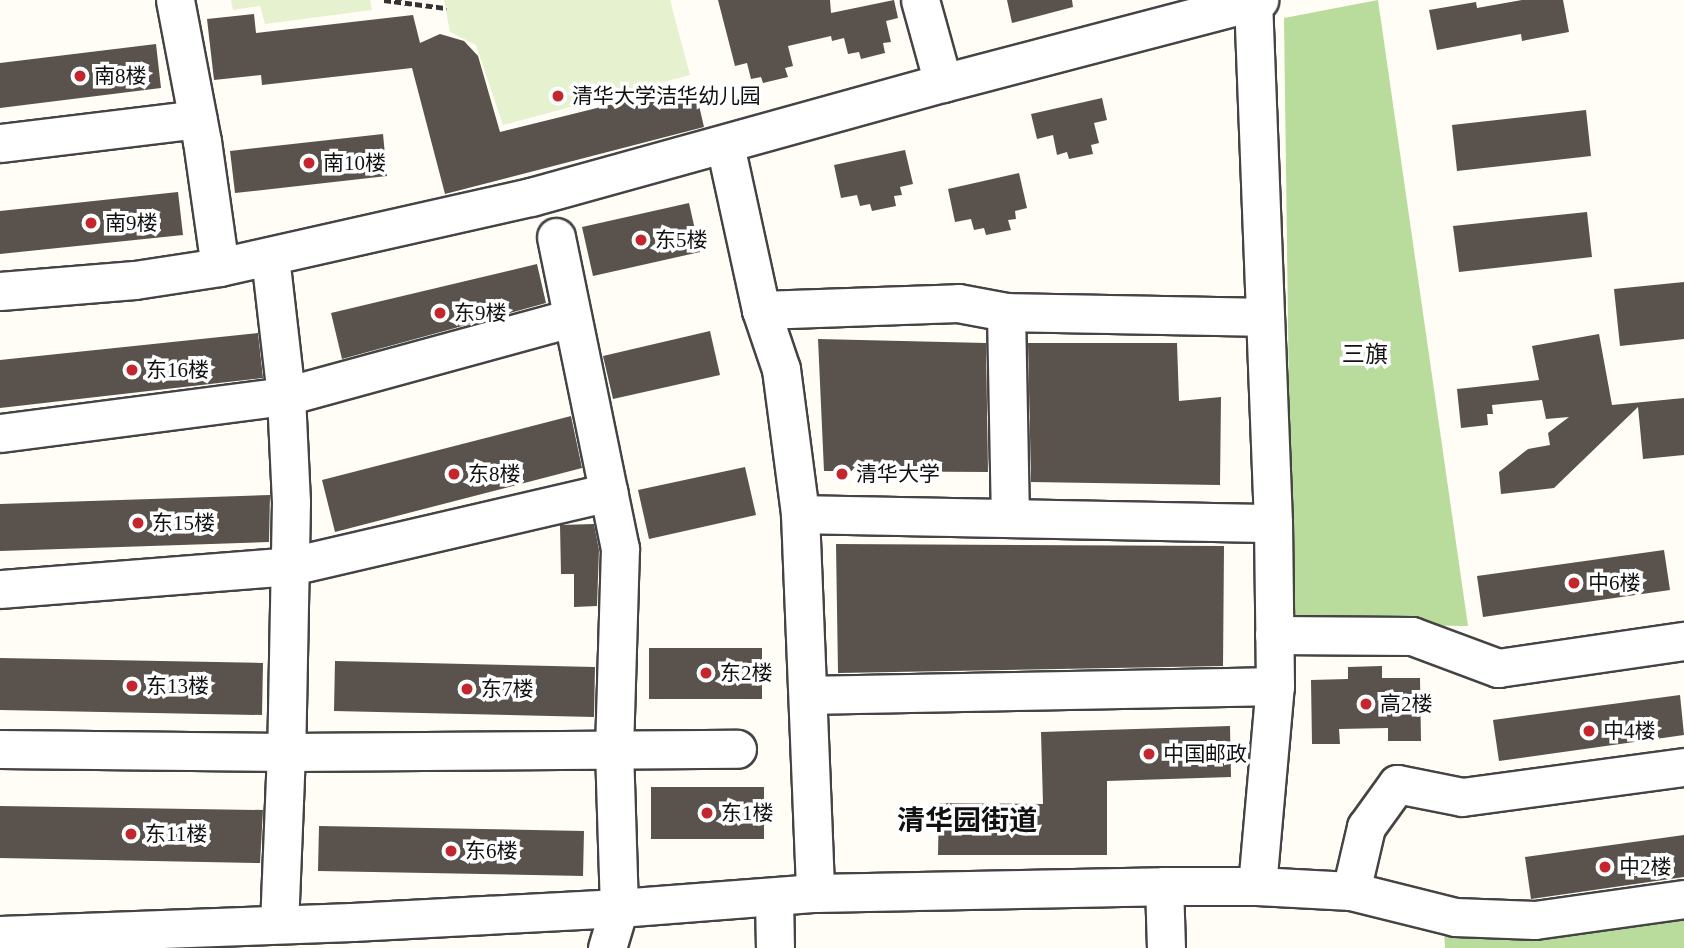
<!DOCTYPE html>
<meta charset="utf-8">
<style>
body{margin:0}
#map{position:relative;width:1684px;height:948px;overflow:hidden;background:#fffdf5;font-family:"Times New Roman","Noto Sans SC",serif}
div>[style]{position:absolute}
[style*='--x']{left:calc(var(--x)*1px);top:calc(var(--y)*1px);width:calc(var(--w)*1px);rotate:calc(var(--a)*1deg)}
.forest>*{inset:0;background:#b9dc9c}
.pitch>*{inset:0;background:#e6f2cf}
.building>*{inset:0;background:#5a524d}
.path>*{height:4.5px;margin-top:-2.25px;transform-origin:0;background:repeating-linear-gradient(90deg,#333 0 7px,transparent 0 10.5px)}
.roads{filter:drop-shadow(2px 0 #444) drop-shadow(-2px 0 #444) drop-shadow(0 2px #444) drop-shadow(0 -2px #444)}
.minor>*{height:37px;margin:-18.5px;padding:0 18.5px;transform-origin:18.5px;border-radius:18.5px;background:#fff}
.dots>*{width:19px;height:19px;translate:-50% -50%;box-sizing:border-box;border:4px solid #fff;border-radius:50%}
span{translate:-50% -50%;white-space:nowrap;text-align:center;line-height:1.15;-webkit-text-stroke:7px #fff;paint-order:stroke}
.poi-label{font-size:21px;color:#111}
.left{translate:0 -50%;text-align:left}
.neighbourhood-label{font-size:23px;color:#111}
.district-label{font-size:28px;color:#111;font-weight:700}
</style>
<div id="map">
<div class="forest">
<i style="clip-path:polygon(1378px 0,1468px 626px,1292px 624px,1284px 18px)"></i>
<i style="clip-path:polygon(1684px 909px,1684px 948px,1445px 948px,1444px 930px)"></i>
</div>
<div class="pitch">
<i style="clip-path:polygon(231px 0,370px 0,372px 10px,265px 24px,260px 6px,233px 10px)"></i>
<i style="clip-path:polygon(444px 0,670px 0,690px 75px,503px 125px,476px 45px,450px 32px)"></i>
</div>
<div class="building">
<i style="clip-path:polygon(718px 0,830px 0,831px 13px,894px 0,898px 18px,886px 21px,891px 42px,883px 43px,885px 53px,861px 59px,859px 52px,848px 54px,844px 38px,832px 41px,831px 36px,788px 46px,793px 66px,785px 68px,788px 77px,763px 83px,761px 77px,751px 79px,747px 63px,735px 66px)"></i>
<i style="clip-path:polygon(1007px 0,1072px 0,1073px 7px,1012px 23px)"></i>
<i style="clip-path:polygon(1522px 0,1563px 0,1569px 32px,1522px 41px,1521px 34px,1437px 50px,1429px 10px,1476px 2px,1477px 8px)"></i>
<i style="clip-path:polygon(254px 14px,256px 33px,413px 15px,420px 43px,440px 34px,464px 41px,478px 56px,500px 132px,694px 84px,704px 127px,445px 194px,412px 68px,262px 85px,261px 75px,214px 80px,207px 19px)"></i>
<i style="clip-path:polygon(156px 44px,161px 88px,0 108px,0 63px)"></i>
<i style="clip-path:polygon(1102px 98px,1107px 120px,1094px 123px,1099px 143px,1091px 145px,1093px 154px,1069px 159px,1067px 152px,1057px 155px,1053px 135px,1037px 139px,1031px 114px)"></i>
<i style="clip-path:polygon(1586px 110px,1591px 156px,1457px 171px,1452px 125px)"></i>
<i style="clip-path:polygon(383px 134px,387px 176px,235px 193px,230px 151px)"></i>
<i style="clip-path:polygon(905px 150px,913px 184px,900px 187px,902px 195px,894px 196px,896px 206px,872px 211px,870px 204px,860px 206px,857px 195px,841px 198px,834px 165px)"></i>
<i style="clip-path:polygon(1019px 173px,1027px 208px,1015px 211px,1016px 219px,1008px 220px,1011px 230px,986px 235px,984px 228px,974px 230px,971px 219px,955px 222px,948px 189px)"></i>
<i style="clip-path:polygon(178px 192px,183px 235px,0 254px,0 211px)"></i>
<i style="clip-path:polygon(689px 203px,700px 252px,593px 276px,582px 227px)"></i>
<i style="clip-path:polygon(1587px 212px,1592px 257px,1459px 272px,1453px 226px)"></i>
<i style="clip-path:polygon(537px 264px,546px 303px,342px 359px,331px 313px)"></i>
<i style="clip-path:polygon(1684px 282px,1684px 339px,1620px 346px,1614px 289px)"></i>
<i style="clip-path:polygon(710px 331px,720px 375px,613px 399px,603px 356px)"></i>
<i style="clip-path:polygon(258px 333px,263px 378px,0 408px,0 360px)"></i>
<i style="clip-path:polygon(1599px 334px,1612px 405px,1684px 398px,1684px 455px,1643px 459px,1638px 407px,1554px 488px,1501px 494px,1499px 472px,1528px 449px,1550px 445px,1548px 433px,1569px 417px,1546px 419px,1542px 400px,1492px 405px,1493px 414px,1487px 414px,1488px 425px,1461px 428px,1457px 389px,1539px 380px,1532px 346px)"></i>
<i style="clip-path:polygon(818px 339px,986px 343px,988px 472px,824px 471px)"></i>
<i style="clip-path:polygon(1028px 343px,1177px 343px,1179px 401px,1221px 397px,1220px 485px,1031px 482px)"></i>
<i style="clip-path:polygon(571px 416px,582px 468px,335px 532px,322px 480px)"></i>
<i style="clip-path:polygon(745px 467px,756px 515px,649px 539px,638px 490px)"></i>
<i style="clip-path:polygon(270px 495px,269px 542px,0 551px,0 504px)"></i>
<i style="clip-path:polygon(594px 524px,599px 550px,597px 606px,574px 607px,574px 574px,561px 574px,560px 525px)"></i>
<i style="clip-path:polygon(836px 544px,1224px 546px,1223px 666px,838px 673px)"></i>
<i style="clip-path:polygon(1664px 550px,1670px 590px,1483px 617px,1477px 576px)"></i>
<i style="clip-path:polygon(649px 648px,762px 648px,762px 699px,649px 699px)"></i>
<i style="clip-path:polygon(0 658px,263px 663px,262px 715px,0 710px)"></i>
<i style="clip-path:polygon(335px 661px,595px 667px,594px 717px,334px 711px)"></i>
<i style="clip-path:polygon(1382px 666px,1382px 678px,1420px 678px,1421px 741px,1388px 741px,1388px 728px,1339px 729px,1340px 744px,1312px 744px,1311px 680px,1348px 679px,1348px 667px)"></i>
<i style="clip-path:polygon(1680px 695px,1684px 735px,1499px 761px,1493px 720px)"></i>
<i style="clip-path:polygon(1230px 726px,1231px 777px,1107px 781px,1107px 855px,938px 855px,939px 803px,1043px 804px,1041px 732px)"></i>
<i style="clip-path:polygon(651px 787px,764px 787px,764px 839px,651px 839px)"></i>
<i style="clip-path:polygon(0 806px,263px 810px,260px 863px,0 858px)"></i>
<i style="clip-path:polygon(319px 826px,584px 831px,583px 876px,318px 871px)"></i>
<i style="clip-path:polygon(1684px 835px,1684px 877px,1531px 899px,1525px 857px)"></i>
</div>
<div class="path">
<i style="--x:384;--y:0;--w:63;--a:7.4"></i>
</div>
<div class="roads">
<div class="minor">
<i style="--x:175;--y:0;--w:144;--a:79.2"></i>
<i style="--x:202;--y:141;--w:127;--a:81.9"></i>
<i style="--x:920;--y:0;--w:86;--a:74.5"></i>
<i style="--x:0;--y:143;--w:199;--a:-6.9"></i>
<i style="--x:725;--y:145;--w:169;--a:77.7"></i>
<i style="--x:761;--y:310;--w:62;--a:71.3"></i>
<i style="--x:781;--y:369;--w:146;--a:82.5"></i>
<i style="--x:800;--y:514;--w:379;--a:87.7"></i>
<i style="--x:556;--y:237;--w:318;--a:78.4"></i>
<i style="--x:620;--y:548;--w:201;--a:91.7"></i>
<i style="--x:614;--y:749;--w:159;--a:88.2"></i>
<i style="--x:619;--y:908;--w:42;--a:106.7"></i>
<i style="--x:270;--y:257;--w:140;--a:83.4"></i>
<i style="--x:286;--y:396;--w:106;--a:87.3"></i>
<i style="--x:291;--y:502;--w:250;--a:91.1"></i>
<i style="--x:286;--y:752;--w:172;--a:92.3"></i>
<i style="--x:0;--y:291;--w:135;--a:-4.7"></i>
<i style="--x:135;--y:280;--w:86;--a:-8.7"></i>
<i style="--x:220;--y:267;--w:319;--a:-12.7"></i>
<i style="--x:531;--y:197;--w:427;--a:-15.5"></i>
<i style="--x:943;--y:83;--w:327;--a:-14.7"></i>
<i style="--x:761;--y:310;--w:197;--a:-2"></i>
<i style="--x:958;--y:303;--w:49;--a:10.6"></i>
<i style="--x:1006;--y:312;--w:206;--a:88.9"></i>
<i style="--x:1006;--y:312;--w:259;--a:1.1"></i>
<i style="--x:0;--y:433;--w:288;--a:-7.4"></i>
<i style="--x:286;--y:396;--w:296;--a:-15.3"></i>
<i style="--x:800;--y:514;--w:473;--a:1.1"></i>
<i style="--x:0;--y:589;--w:292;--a:-4.5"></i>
<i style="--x:291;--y:566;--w:326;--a:-13.1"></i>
<i style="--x:1274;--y:635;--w:138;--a:0.4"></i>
<i style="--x:1412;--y:636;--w:92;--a:20.4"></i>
<i style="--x:1498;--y:668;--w:188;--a:-8.3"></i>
<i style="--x:809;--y:695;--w:466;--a:-1.1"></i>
<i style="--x:0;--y:749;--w:286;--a:0.6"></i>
<i style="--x:286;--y:752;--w:451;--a:-0.4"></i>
<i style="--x:1257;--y:886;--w:94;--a:3"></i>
<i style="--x:1351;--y:891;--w:107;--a:14"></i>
<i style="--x:1455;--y:917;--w:80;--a:2.1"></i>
<i style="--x:1535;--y:920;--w:150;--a:-8"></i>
<i style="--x:1351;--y:891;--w:66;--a:-76.8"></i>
<i style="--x:1366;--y:827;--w:53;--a:-54.2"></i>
<i style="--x:1397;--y:784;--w:66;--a:11.3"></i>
<i style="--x:1462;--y:797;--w:224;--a:-7.7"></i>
<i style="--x:774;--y:897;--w:51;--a:88.9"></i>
<i style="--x:0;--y:935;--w:352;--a:-2.1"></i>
<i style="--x:352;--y:922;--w:267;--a:-3"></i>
<i style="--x:619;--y:908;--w:197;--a:-4.4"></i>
<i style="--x:815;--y:893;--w:349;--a:-1.1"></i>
<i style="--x:1166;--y:948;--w:62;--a:-91.8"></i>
<i style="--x:1164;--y:886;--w:93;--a:0"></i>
<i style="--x:1257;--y:886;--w:201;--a:-84.9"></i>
<i style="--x:1275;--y:686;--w:163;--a:-90.7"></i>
<i style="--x:1273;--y:523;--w:523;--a:-92.19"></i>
</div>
</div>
<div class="dots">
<i style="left:80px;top:76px;background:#c4262e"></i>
<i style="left:558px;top:96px;background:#c4262e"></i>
<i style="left:309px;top:163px;background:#c4262e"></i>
<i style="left:91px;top:223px;background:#c4262e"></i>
<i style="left:641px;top:240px;background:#c4262e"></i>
<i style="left:440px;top:313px;background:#c4262e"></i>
<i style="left:132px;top:370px;background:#c4262e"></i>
<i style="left:454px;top:474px;background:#c4262e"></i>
<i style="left:842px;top:474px;background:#c4262e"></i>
<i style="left:138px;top:523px;background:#c4262e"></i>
<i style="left:1574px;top:583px;background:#c4262e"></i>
<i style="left:706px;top:673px;background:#c4262e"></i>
<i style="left:132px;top:686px;background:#c4262e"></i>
<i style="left:467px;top:689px;background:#c4262e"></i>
<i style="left:1366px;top:704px;background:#c4262e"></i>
<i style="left:1589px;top:731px;background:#c4262e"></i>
<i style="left:1149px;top:754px;background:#c4262e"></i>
<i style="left:707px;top:813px;background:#c4262e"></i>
<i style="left:131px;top:834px;background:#c4262e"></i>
<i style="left:451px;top:851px;background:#c4262e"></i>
<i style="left:1605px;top:867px;background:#c4262e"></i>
</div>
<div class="poi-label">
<span class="left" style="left:94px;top:76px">南8楼</span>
<span class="left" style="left:572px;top:96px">清华大学洁华幼儿园</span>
<span class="left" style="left:323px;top:163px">南10楼</span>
<span class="left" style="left:105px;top:223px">南9楼</span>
<span class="left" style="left:655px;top:240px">东5楼</span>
<span class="left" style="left:454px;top:313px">东9楼</span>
<span class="left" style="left:146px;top:370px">东16楼</span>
<span class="left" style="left:468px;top:474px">东8楼</span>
<span class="left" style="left:856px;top:474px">清华大学</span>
<span class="left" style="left:152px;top:523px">东15楼</span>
<span class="left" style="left:1588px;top:583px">中6楼</span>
<span class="left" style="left:720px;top:673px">东2楼</span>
<span class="left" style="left:146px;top:686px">东13楼</span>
<span class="left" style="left:481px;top:689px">东7楼</span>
<span class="left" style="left:1380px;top:704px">高2楼</span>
<span class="left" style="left:1603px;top:731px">中4楼</span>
<span class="left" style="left:1163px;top:754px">中国邮政</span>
<span class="left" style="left:721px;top:813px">东1楼</span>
<span class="left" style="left:145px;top:834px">东11楼</span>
<span class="left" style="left:465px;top:851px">东6楼</span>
<span class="left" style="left:1619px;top:867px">中2楼</span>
</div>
<div class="neighbourhood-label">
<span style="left:1365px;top:355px">三旗</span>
</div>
<div class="district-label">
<span style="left:967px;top:821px">清华园街道</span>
</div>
</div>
